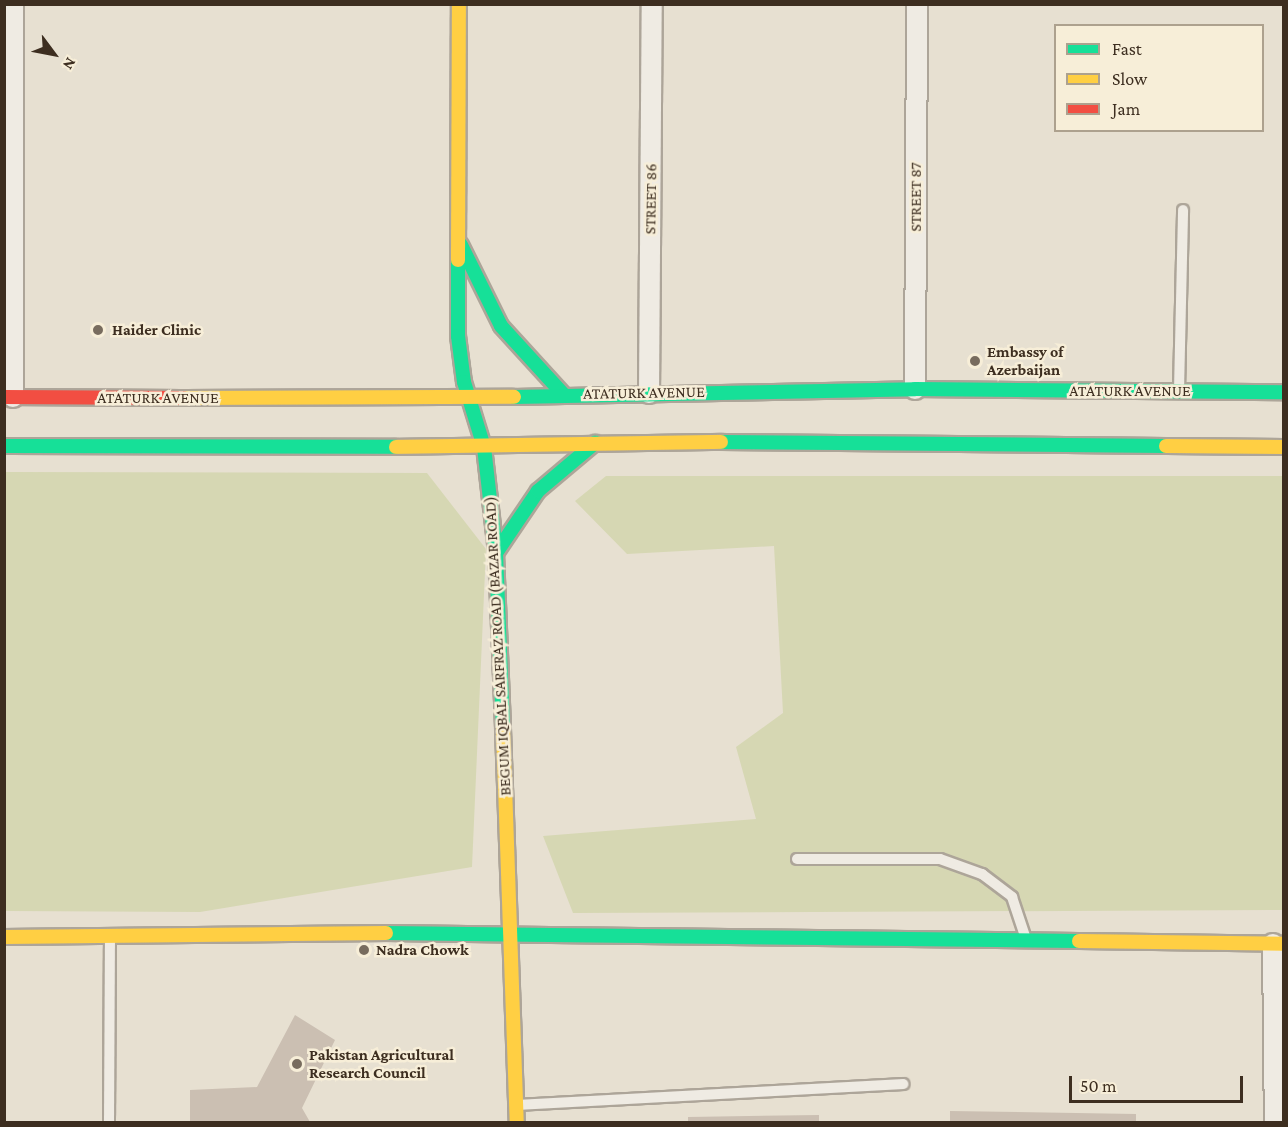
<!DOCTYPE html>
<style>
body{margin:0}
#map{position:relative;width:1288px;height:1127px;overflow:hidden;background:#e7e0d1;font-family:"Crimson Pro",serif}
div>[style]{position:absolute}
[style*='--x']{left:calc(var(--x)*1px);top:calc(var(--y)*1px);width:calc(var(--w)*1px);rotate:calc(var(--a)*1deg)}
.green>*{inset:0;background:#d6d7b3}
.building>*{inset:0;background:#cbbfb2}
.roads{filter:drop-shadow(2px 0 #ada599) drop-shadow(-2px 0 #ada599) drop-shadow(0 2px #ada599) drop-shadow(0 -2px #ada599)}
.lane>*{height:10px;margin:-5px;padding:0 5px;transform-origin:5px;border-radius:5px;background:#efebe3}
.street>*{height:20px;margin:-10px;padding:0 10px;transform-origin:10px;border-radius:10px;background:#efebe3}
.fast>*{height:14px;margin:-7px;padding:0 7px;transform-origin:7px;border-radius:7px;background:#16e098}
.slow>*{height:14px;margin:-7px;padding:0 7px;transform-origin:7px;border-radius:7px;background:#ffcf43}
.jam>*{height:14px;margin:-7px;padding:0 7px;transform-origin:7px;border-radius:7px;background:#f24e42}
.dots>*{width:16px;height:16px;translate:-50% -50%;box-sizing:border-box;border:3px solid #f7eed8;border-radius:50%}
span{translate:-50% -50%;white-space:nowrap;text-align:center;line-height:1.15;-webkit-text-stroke:5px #f7eed8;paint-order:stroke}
.street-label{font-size:16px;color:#3d2e20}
.poi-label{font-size:16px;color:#3d2e20;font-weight:700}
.left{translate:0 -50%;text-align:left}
.frame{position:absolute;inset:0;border:6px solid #3d2e20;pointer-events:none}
.legend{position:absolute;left:1054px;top:24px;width:210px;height:108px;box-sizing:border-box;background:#f7eed8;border:2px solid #ada18e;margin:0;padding:8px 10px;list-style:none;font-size:18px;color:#3d2e20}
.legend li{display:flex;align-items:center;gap:12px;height:30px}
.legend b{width:30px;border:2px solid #ada18e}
.north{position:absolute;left:24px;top:24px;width:60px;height:60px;-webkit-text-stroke:4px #f7eed8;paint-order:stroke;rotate:122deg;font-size:16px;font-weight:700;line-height:24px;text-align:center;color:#3d2e20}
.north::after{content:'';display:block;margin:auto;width:21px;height:27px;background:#3d2e20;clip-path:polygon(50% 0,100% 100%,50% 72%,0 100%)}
.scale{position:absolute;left:1069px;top:1076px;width:174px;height:27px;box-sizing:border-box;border:3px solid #3d2e20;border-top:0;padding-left:8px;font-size:18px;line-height:21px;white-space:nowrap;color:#3d2e20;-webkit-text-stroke:4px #f7eed8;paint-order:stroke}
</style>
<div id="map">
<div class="green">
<i style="clip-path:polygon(5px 472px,427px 473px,486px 549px,472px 867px,200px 912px,5px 911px)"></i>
<i style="clip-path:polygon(606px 476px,1283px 476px,1283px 910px,573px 913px,543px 836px,756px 819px,736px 747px,783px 713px,774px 546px,627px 554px,575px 501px)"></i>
</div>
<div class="building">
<i style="clip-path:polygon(295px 1015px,335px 1040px,302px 1108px,310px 1122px,190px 1122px,190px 1090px,257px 1087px)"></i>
<i style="clip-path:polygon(950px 1111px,1136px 1114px,1136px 1122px,950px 1122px)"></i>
<i style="clip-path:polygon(819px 1115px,819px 1122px,688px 1122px,688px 1117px)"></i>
</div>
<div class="roads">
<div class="lane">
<i style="--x:1179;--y:390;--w:180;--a:-88.7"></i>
<i style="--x:797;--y:859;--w:143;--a:0"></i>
<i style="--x:940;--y:859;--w:45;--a:19.7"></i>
<i style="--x:982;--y:874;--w:38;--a:37"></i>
<i style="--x:1012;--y:897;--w:44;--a:71.6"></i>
<i style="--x:517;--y:1105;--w:387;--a:-3.1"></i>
<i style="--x:109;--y:1122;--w:184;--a:-89.7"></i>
</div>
<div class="street">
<i style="--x:13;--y:4;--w:393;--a:90"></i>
<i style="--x:915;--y:389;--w:385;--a:-89.7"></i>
<i style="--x:649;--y:393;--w:389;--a:-89.6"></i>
<i style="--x:1273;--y:944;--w:178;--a:89.4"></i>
</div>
<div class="fast">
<i style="--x:461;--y:245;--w:90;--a:63.7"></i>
<i style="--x:501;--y:326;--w:92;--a:47.6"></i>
<i style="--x:458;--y:260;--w:76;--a:90"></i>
<i style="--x:458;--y:336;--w:46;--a:82.6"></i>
<i style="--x:464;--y:382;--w:68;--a:72.9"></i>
<i style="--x:484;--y:447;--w:107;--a:83.5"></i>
<i style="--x:496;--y:553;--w:176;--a:87.7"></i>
<i style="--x:514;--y:397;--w:401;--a:-1.1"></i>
<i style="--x:915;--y:389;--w:369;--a:0.5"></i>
<i style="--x:721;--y:442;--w:445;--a:0.5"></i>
<i style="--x:4;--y:446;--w:392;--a:0.1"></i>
<i style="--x:496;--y:553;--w:75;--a:-55.9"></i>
<i style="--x:538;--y:491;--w:75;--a:-40.1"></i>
<i style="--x:386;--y:933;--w:693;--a:0.66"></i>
</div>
<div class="slow">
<i style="--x:458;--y:260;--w:256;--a:-89.8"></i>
<i style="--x:183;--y:398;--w:331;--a:-0.2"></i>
<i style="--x:1166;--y:446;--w:118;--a:0.5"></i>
<i style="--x:396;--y:447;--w:325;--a:-0.9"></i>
<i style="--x:503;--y:729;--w:393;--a:88"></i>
<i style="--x:4;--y:937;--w:382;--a:-0.6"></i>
<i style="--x:1079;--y:941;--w:205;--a:0.8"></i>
</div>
<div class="jam">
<i style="--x:4;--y:397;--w:179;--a:0.3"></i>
</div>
</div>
<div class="dots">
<i style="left:98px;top:330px;background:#786c5e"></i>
<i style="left:975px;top:361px;background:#786c5e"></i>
<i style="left:364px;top:950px;background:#786c5e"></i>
<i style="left:297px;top:1064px;background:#786c5e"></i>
</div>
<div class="street-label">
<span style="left:916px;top:197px;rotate:-90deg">STREET 87</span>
<span style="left:651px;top:199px;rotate:-89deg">STREET 86</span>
<span style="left:1130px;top:391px">ATATURK AVENUE</span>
<span style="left:644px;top:393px;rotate:-1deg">ATATURK AVENUE</span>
<span style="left:158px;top:398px">ATATURK AVENUE</span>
<span style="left:498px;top:646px;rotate:-93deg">BEGUM IQBAL SARFRAZ ROAD (BAZAR ROAD)</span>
</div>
<div class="poi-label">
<span class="left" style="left:112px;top:330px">Haider Clinic</span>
<span class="left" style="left:987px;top:361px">Embassy of<br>Azerbaijan</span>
<span class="left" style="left:376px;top:950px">Nadra Chowk</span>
<span class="left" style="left:309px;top:1064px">Pakistan Agricultural<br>Research Council</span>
</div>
<div class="frame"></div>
<ul class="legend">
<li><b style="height:8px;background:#16e098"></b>Fast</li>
<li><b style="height:8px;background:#ffcf43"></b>Slow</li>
<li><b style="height:8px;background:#f24e42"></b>Jam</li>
</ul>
<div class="north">N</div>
<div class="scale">50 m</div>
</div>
